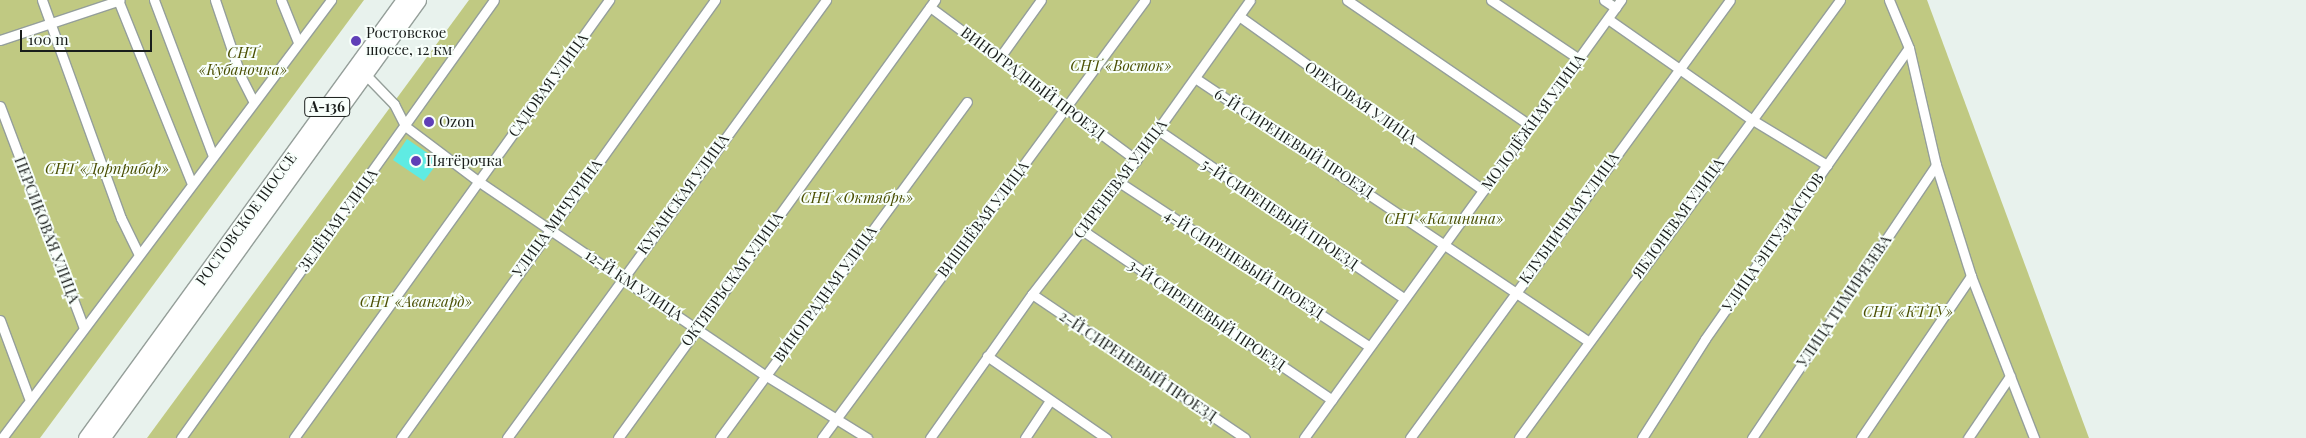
<!DOCTYPE html>
<meta charset="utf-8">
<style>
body{margin:0}
#map{position:relative;width:2306px;height:438px;overflow:hidden;background:#e8f2ed;font-family:"Playfair Display",serif}
div>[style]{position:absolute}
[style*='--x']{left:calc(var(--x)*1px);top:calc(var(--y)*1px);width:calc(var(--w)*1px);rotate:calc(var(--a)*1deg)}
.green>*{inset:0;background:#c0c982}
.building>*{inset:0;background:#5febe3}
.roads{filter:drop-shadow(1px 0 #959f9a) drop-shadow(-1px 0 #959f9a) drop-shadow(0 1px #959f9a) drop-shadow(0 -1px #959f9a)}
.street>*{height:9px;margin:-4.5px;padding:0 4.5px;transform-origin:4.5px;border-radius:4.5px;background:#fff}
.highway>*{height:15px;margin:-7.5px;padding:0 7.5px;transform-origin:7.5px;border-radius:7.5px;background:#fff}
.dots>*{width:14px;height:14px;translate:-50% -50%;box-sizing:border-box;border:2px solid #f8fffb;border-radius:50%}
span{translate:-50% -50%;white-space:nowrap;text-align:center;line-height:1.15;-webkit-text-stroke:4px #f8fffb;paint-order:stroke}
.shield-label span{padding:1px 4px;background:#f8fffb;border:1px solid;border-radius:4px;-webkit-text-stroke-width:0}
.shield-label{font-size:14px;color:#191d1b;font-weight:700}
.poi-label{font-size:15px;color:#191d1b}
.left{translate:0 -50%;text-align:left}
.park-label{font-size:15px;color:#4a4f03;font-style:italic}
.street-label{font-size:15px;color:#191d1b}
.scale{position:absolute;left:20px;top:30px;width:132px;height:22px;box-sizing:border-box;border:2px solid #191d1b;border-top:0;padding-left:6px;font-size:15px;line-height:18px;white-space:nowrap;color:#191d1b;-webkit-text-stroke:4px #f8fffb;paint-order:stroke}
</style>
<div id="map">
<div class="green">
<i style="clip-path:polygon(0 0,364px 0,40px 438px,0 438px)"></i>
<i style="clip-path:polygon(469px 0,1927px 0,2089px 438px,147px 438px)"></i>
</div>
<div class="building">
<i style="clip-path:polygon(407px 139px,439px 161px,424px 181px,393px 160px)"></i>
</div>
<div class="roads">
<div class="street">
<i style="--x:42;--y:0;--w:232;--a:70.1"></i>
<i style="--x:121;--y:218;--w:39;--a:64"></i>
<i style="--x:118;--y:0;--w:196;--a:68.1"></i>
<i style="--x:154;--y:0;--w:167;--a:69.3"></i>
<i style="--x:215;--y:0;--w:81;--a:71.3"></i>
<i style="--x:241;--y:77;--w:28;--a:63"></i>
<i style="--x:281;--y:0;--w:45;--a:68"></i>
<i style="--x:1347;--y:0;--w:223;--a:34.4"></i>
<i style="--x:1491;--y:0;--w:106;--a:33.8"></i>
<i style="--x:1604;--y:0;--w:14;--a:34"></i>
<i style="--x:1889;--y:0;--w:52;--a:67.4"></i>
<i style="--x:1909;--y:48;--w:120;--a:77"></i>
<i style="--x:1936;--y:165;--w:116;--a:72.5"></i>
<i style="--x:1971;--y:276;--w:174;--a:68.7"></i>
<i style="--x:930;--y:7;--w:257;--a:36.6"></i>
<i style="--x:1239;--y:16;--w:300;--a:35.5"></i>
<i style="--x:1608;--y:19;--w:174;--a:35"></i>
<i style="--x:1751;--y:119;--w:89;--a:31.2"></i>
<i style="--x:0;--y:40;--w:126;--a:-18.4"></i>
<i style="--x:1000;--y:57;--w:70;--a:-54.3"></i>
<i style="--x:363;--y:72;--w:45;--a:45.9"></i>
<i style="--x:394;--y:104;--w:25;--a:63"></i>
<i style="--x:405;--y:126;--w:91;--a:37"></i>
<i style="--x:478;--y:181;--w:346;--a:34.1"></i>
<i style="--x:765;--y:375;--w:120;--a:31.7"></i>
<i style="--x:1195;--y:78;--w:473;--a:33.8"></i>
<i style="--x:0;--y:106;--w:235;--a:69.3"></i>
<i style="--x:1158;--y:130;--w:297;--a:34.4"></i>
<i style="--x:1119;--y:182;--w:299;--a:33.3"></i>
<i style="--x:1082;--y:230;--w:302;--a:34.2"></i>
<i style="--x:1032;--y:294;--w:257;--a:34.1"></i>
<i style="--x:0;--y:320;--w:83;--a:69.6"></i>
<i style="--x:987;--y:356;--w:145;--a:34.6"></i>
<i style="--x:2;--y:438;--w:548;--a:-53.09"></i>
<i style="--x:181;--y:438;--w:538;--a:-54.45"></i>
<i style="--x:294;--y:438;--w:540;--a:-54.28"></i>
<i style="--x:401;--y:438;--w:539;--a:-54.36"></i>
<i style="--x:507;--y:438;--w:542;--a:-53.93"></i>
<i style="--x:618;--y:438;--w:541;--a:-54.11"></i>
<i style="--x:720;--y:438;--w:417;--a:-53.7"></i>
<i style="--x:822;--y:438;--w:544;--a:-53.59"></i>
<i style="--x:930;--y:438;--w:176;--a:-54.7"></i>
<i style="--x:1032;--y:294;--w:170;--a:-52.2"></i>
<i style="--x:1136;--y:160;--w:196;--a:-54.5"></i>
<i style="--x:1025;--y:438;--w:43;--a:-56.3"></i>
<i style="--x:1304;--y:438;--w:541;--a:-54.11"></i>
<i style="--x:1410;--y:438;--w:542;--a:-53.85"></i>
<i style="--x:1519;--y:438;--w:543;--a:-53.76"></i>
<i style="--x:1642;--y:438;--w:117;--a:-57.5"></i>
<i style="--x:1705;--y:339;--w:355;--a:-55"></i>
<i style="--x:1752;--y:438;--w:329;--a:-56"></i>
<i style="--x:1861;--y:438;--w:196;--a:-55.8"></i>
<i style="--x:1968;--y:438;--w:75;--a:-55.9"></i>
</div>
<div class="highway">
<i style="--x:86;--y:438;--w:541;--a:-54.02"></i>
<i style="--x:102;--y:438;--w:540;--a:-54.19"></i>
</div>
</div>
<div class="dots">
<i style="left:356px;top:41px;background:#5f3fb7"></i>
<i style="left:429px;top:122px;background:#5f3fb7"></i>
<i style="left:416px;top:161px;background:#5f3fb7"></i>
</div>
<div class="shield-label">
<span style="left:327px;top:107px">А-136</span>
</div>
<div class="poi-label">
<span class="left" style="left:366px;top:41px">Ростовское<br>шоссе, 12 км</span>
<span class="left" style="left:439px;top:122px">Ozon</span>
<span class="left" style="left:426px;top:161px">Пятёрочка</span>
</div>
<div class="park-label">
<span style="left:243px;top:61px">СНТ<br>«Кубаночка»</span>
<span style="left:1121px;top:66px">СНТ «Восток»</span>
<span style="left:107px;top:169px">СНТ «Дорприбор»</span>
<span style="left:857px;top:198px">СНТ «Октябрь»</span>
<span style="left:1444px;top:219px">СНТ «Калинина»</span>
<span style="left:416px;top:302px">СНТ «Авангард»</span>
<span style="left:1908px;top:312px">СНТ «КТТУ»</span>
</div>
<div class="street-label">
<span style="left:1033px;top:83px;rotate:37deg">ВИНОГРАДНЫЙ ПРОЕЗД</span>
<span style="left:548px;top:85px;rotate:-54deg">САДОВАЯ УЛИЦА</span>
<span style="left:1361px;top:103px;rotate:35deg">ОРЕХОВАЯ УЛИЦА</span>
<span style="left:1533px;top:122px;rotate:-54deg">МОЛОДЁЖНАЯ УЛИЦА</span>
<span style="left:1294px;top:143px;rotate:33deg">6-Й СИРЕНЕВЫЙ ПРОЕЗД</span>
<span style="left:1120px;top:179px;rotate:-53deg">СИРЕНЕВАЯ УЛИЦА</span>
<span style="left:683px;top:194px;rotate:-54deg">КУБАНСКАЯ УЛИЦА</span>
<span style="left:1280px;top:214px;rotate:34deg">5-Й СИРЕНЕВЫЙ ПРОЕЗД</span>
<span style="left:557px;top:218px;rotate:-54deg">УЛИЦА МИЧУРИНА</span>
<span style="left:1569px;top:218px;rotate:-54deg">КЛУБНИЧНАЯ УЛИЦА</span>
<span style="left:1678px;top:218px;rotate:-54deg">ЯБЛОНЕВАЯ УЛИЦА</span>
<span style="left:246px;top:219px;rotate:-54deg">РОСТОВСКОЕ ШОССЕ</span>
<span style="left:983px;top:219px;rotate:-53deg">ВИШНЁВАЯ УЛИЦА</span>
<span style="left:338px;top:220px;rotate:-54deg">ЗЕЛЁНАЯ УЛИЦА</span>
<span style="left:47px;top:230px;rotate:69deg">ПЕРСИКОВАЯ УЛИЦА</span>
<span style="left:1773px;top:242px;rotate:-55deg">УЛИЦА ЭНТУЗИАСТОВ</span>
<span style="left:1244px;top:264px;rotate:33deg">4-Й СИРЕНЕВЫЙ ПРОЕЗД</span>
<span style="left:732px;top:279px;rotate:-54deg">ОКТЯБРЬСКАЯ УЛИЦА</span>
<span style="left:634px;top:285px;rotate:34deg">12-Й КМ УЛИЦА</span>
<span style="left:825px;top:294px;rotate:-54deg">ВИНОГРАДНАЯ УЛИЦА</span>
<span style="left:1844px;top:301px;rotate:-56deg">УЛИЦА ТИМИРЯЗЕВА</span>
<span style="left:1207px;top:315px;rotate:34deg">3-Й СИРЕНЕВЫЙ ПРОЕЗД</span>
<span style="left:1138px;top:366px;rotate:34deg">2-Й СИРЕНЕВЫЙ ПРОЕЗД</span>
</div>
<div class="scale">100 m</div>
</div>
